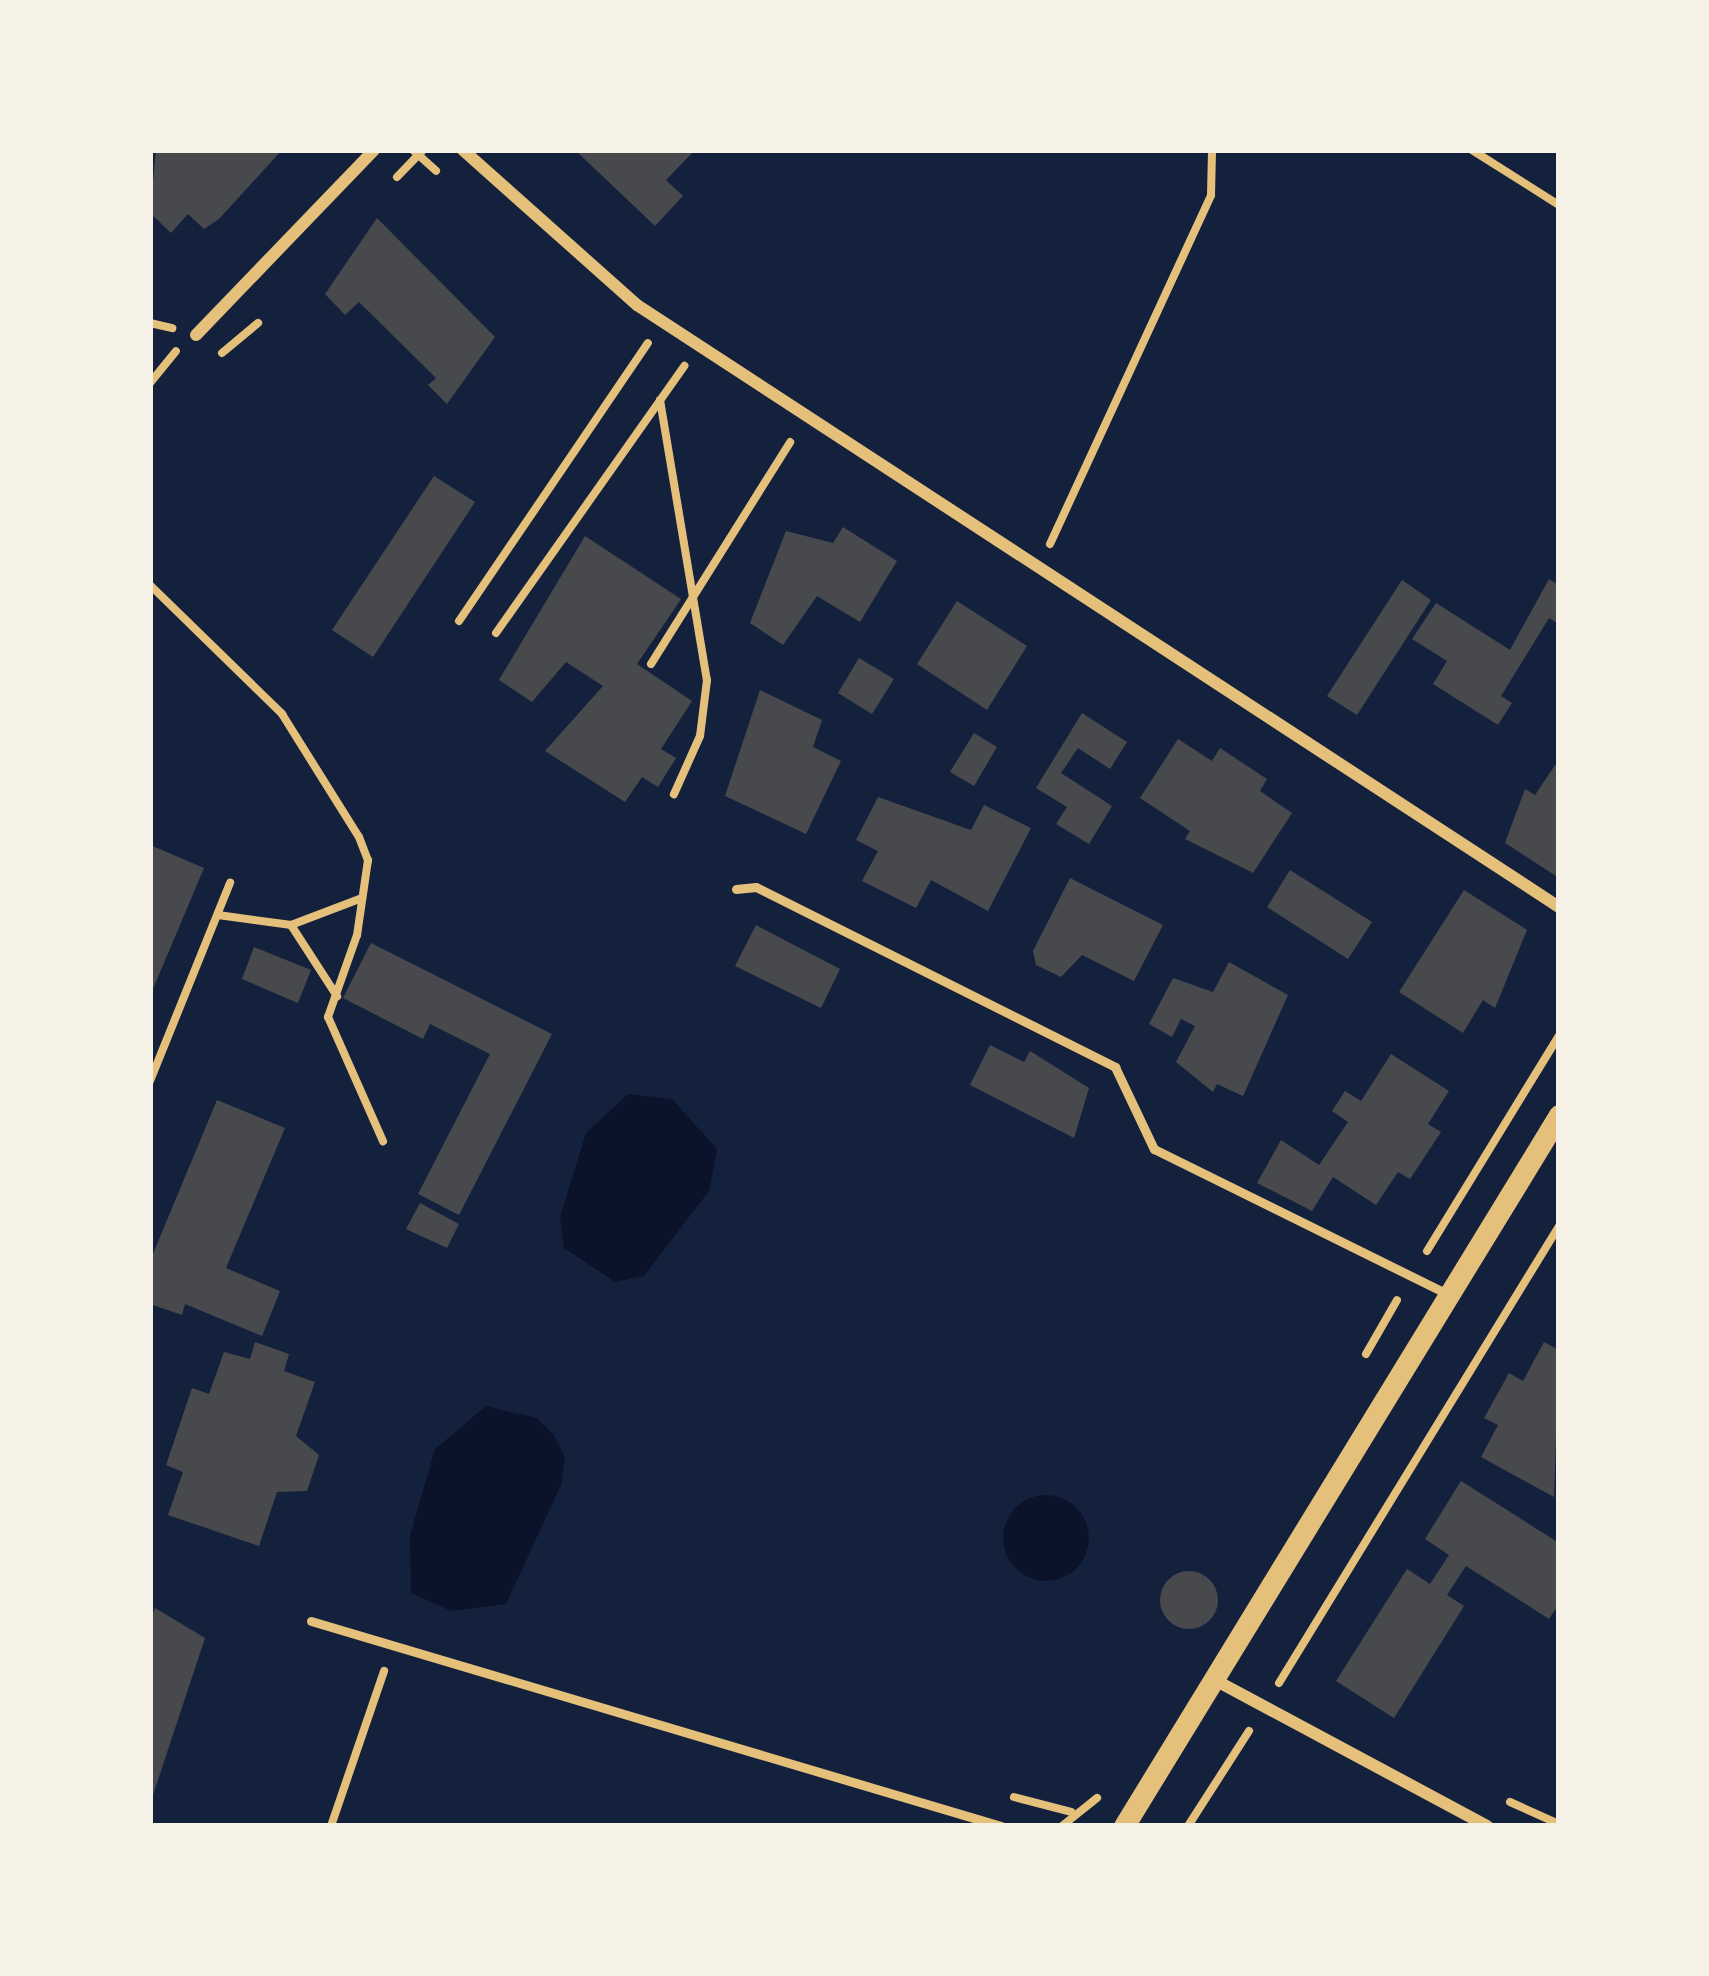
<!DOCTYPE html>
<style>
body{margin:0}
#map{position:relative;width:1709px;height:1976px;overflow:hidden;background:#14213d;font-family:"Fira Sans Condensed",sans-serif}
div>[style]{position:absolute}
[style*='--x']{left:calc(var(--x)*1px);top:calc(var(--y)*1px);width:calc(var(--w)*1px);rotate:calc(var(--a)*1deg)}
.water>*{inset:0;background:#0b132b}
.round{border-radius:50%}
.building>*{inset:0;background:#48494c}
.path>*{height:8px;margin:-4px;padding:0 4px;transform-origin:4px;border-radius:4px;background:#e5c07b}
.service>*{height:9px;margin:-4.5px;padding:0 4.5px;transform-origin:4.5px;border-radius:4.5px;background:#e5c07b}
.minor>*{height:12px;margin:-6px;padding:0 6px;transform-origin:6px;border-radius:6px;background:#e5c07b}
.tertiary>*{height:21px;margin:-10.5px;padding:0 10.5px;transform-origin:10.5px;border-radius:10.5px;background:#e5c07b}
span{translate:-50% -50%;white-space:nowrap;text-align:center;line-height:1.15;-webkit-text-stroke:10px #f6f1e7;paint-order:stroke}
.frame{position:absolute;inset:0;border:153px solid #f6f1e7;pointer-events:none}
</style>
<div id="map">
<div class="water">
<i style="clip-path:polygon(628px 1094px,672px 1099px,717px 1149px,709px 1191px,644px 1276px,615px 1282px,564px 1248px,560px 1217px,586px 1133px)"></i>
<i style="clip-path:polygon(486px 1406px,537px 1418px,553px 1434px,565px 1457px,561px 1485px,506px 1604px,451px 1611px,411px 1593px,410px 1535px,435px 1449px)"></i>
<i class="round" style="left:1003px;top:1495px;width:86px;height:86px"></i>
</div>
<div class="building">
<i style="clip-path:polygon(156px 150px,282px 150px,219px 219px,204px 229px,188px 214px,171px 233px,150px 213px)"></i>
<i style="clip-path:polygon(575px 150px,695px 150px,666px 180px,683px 196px,655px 226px)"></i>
<i style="clip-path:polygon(377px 218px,495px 337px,447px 404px,428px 385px,436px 378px,359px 302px,345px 315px,325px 294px)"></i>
<i style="clip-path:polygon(434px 476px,475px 502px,373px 657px,332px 630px)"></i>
<i style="clip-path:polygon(843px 527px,897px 561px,860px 622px,817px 596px,783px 645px,750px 623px,786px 531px,833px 543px)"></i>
<i style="clip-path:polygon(585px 536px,681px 599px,637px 664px,692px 701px,661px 749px,676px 758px,658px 787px,642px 777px,625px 802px,545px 751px,603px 686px,566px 662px,532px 702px,499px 680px)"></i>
<i style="clip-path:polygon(1549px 579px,1559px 585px,1559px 624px,1549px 618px,1501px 696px,1512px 703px,1498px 725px,1433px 684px,1447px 661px,1412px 639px,1436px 603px,1510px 650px)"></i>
<i style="clip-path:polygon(1402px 580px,1431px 600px,1357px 715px,1327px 696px)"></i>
<i style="clip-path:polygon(957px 601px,1027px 646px,987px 710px,917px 664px)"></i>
<i style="clip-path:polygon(859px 658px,894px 679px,872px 714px,838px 693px)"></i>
<i style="clip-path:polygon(760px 690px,822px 720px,813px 747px,841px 761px,806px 834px,725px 796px)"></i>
<i style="clip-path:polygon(1082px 713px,1127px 742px,1110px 769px,1078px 748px,1061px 773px,1112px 806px,1089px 844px,1056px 824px,1067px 807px,1036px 788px)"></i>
<i style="clip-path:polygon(974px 733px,997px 747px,974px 786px,950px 772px)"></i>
<i style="clip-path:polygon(1178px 739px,1212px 761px,1220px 748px,1267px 779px,1260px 791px,1292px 813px,1253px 873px,1185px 839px,1190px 831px,1140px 798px)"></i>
<i style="clip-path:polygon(1555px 765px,1559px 768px,1559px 878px,1505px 843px,1525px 789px,1535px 795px)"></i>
<i style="clip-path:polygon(878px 797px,971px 830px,984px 805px,1031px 828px,988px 911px,931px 880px,916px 908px,862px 881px,878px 851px,856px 840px)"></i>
<i style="clip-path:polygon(150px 845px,204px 868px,150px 996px)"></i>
<i style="clip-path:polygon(1290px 870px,1372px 922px,1348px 959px,1267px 907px)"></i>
<i style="clip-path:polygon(1070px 878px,1163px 925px,1134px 981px,1082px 955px,1061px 977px,1036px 965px,1033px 951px)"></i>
<i style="clip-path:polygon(1464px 890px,1527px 930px,1495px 1008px,1483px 1000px,1463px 1033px,1399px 992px)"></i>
<i style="clip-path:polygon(756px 925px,840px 969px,821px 1008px,735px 966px)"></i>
<i style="clip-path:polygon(371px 943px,552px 1034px,459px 1215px,418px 1194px,490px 1054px,430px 1024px,423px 1039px,343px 998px)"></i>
<i style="clip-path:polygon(254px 947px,311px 970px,298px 1003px,242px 979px)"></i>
<i style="clip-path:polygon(1229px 962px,1288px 995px,1243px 1096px,1217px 1084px,1213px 1092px,1176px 1062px,1195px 1026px,1181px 1019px,1172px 1037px,1149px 1024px,1173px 978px,1213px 992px)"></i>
<i style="clip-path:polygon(990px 1045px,1024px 1062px,1030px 1051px,1089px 1088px,1074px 1138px,970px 1085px)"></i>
<i style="clip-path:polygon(1391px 1054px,1449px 1091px,1428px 1124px,1441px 1132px,1410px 1179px,1398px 1172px,1376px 1205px,1333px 1177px,1312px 1211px,1257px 1183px,1281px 1140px,1319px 1165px,1348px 1122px,1332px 1111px,1345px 1091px,1361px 1101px)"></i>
<i style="clip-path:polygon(217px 1100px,285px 1128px,226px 1268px,280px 1291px,262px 1336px,185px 1304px,182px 1315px,150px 1304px,150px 1261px)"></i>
<i style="clip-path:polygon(420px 1203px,459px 1224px,447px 1248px,406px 1229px)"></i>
<i style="clip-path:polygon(255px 1342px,289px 1354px,284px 1371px,315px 1382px,296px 1436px,319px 1455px,307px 1491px,277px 1492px,259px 1546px,168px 1515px,183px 1472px,166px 1465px,192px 1388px,209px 1394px,224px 1352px,250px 1359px)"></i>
<i style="clip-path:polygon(1544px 1342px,1559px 1350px,1554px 1497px,1481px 1457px,1498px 1425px,1484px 1418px,1509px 1373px,1523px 1381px)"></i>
<i style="clip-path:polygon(1461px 1481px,1559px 1543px,1559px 1604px,1549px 1619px,1466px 1566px,1447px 1595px,1464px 1606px,1394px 1718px,1336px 1681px,1407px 1569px,1430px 1584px,1449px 1555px,1425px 1539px)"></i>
<i class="round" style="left:1160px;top:1571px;width:58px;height:58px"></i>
<i style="clip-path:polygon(155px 1608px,205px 1638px,151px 1801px,150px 1622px)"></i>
</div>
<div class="path">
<i style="--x:413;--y:150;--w:31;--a:42"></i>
<i style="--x:1472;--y:150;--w:103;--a:32.3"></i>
<i style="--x:397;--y:177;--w:37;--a:-46"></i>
<i style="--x:150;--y:323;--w:23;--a:13"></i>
<i style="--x:222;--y:353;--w:47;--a:-39.8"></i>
<i style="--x:150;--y:383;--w:41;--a:-50.9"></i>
<i style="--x:660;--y:400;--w:284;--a:80.5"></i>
<i style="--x:707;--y:680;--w:56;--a:97.1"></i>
<i style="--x:700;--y:736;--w:64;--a:114.1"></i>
<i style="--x:1050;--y:544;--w:384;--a:-65.2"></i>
<i style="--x:1211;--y:195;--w:45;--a:-88.7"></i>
<i style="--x:150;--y:585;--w:185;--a:44.3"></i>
<i style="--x:282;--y:714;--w:145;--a:58"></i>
<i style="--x:359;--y:837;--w:25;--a:69"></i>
<i style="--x:368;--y:860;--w:76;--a:98.3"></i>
<i style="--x:357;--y:935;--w:87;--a:109.5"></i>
<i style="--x:328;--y:1017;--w:136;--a:66.1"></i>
<i style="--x:459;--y:621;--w:336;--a:-55.8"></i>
<i style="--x:496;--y:633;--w:327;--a:-54.8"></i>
<i style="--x:651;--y:664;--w:262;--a:-57.9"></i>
<i style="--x:218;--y:915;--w:74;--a:7.8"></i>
<i style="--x:291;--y:925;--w:76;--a:-20.8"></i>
<i style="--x:291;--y:925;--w:85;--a:57.1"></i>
<i style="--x:150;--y:1081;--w:214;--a:-68"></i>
<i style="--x:1427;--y:1251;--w:252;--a:-58.5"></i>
<i style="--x:1366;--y:1354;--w:62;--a:-60.1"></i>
<i style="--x:1279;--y:1683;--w:536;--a:-58.5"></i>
<i style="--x:1014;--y:1797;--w:59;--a:14.7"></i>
<i style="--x:1510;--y:1802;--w:54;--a:24.2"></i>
<i style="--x:331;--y:1826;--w:164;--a:-71.1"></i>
<i style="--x:1062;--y:1826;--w:45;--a:-38.7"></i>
<i style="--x:1188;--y:1826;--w:113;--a:-57.3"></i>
</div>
<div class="service">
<i style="--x:736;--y:889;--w:20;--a:-6"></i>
<i style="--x:756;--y:887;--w:402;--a:26.6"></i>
<i style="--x:1115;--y:1067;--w:91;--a:64.6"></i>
<i style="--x:1154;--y:1149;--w:328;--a:26.3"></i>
<i style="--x:311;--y:1621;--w:720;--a:16.55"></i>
</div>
<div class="minor">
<i style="--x:463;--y:150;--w:233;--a:41.7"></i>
<i style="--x:637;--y:305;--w:1101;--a:33.14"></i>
<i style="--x:196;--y:335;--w:257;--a:-46.1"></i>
<i style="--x:1213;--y:1679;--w:311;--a:28.2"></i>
</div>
<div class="tertiary">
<i style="--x:1124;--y:1826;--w:834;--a:-58.54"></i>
</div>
<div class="frame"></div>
</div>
